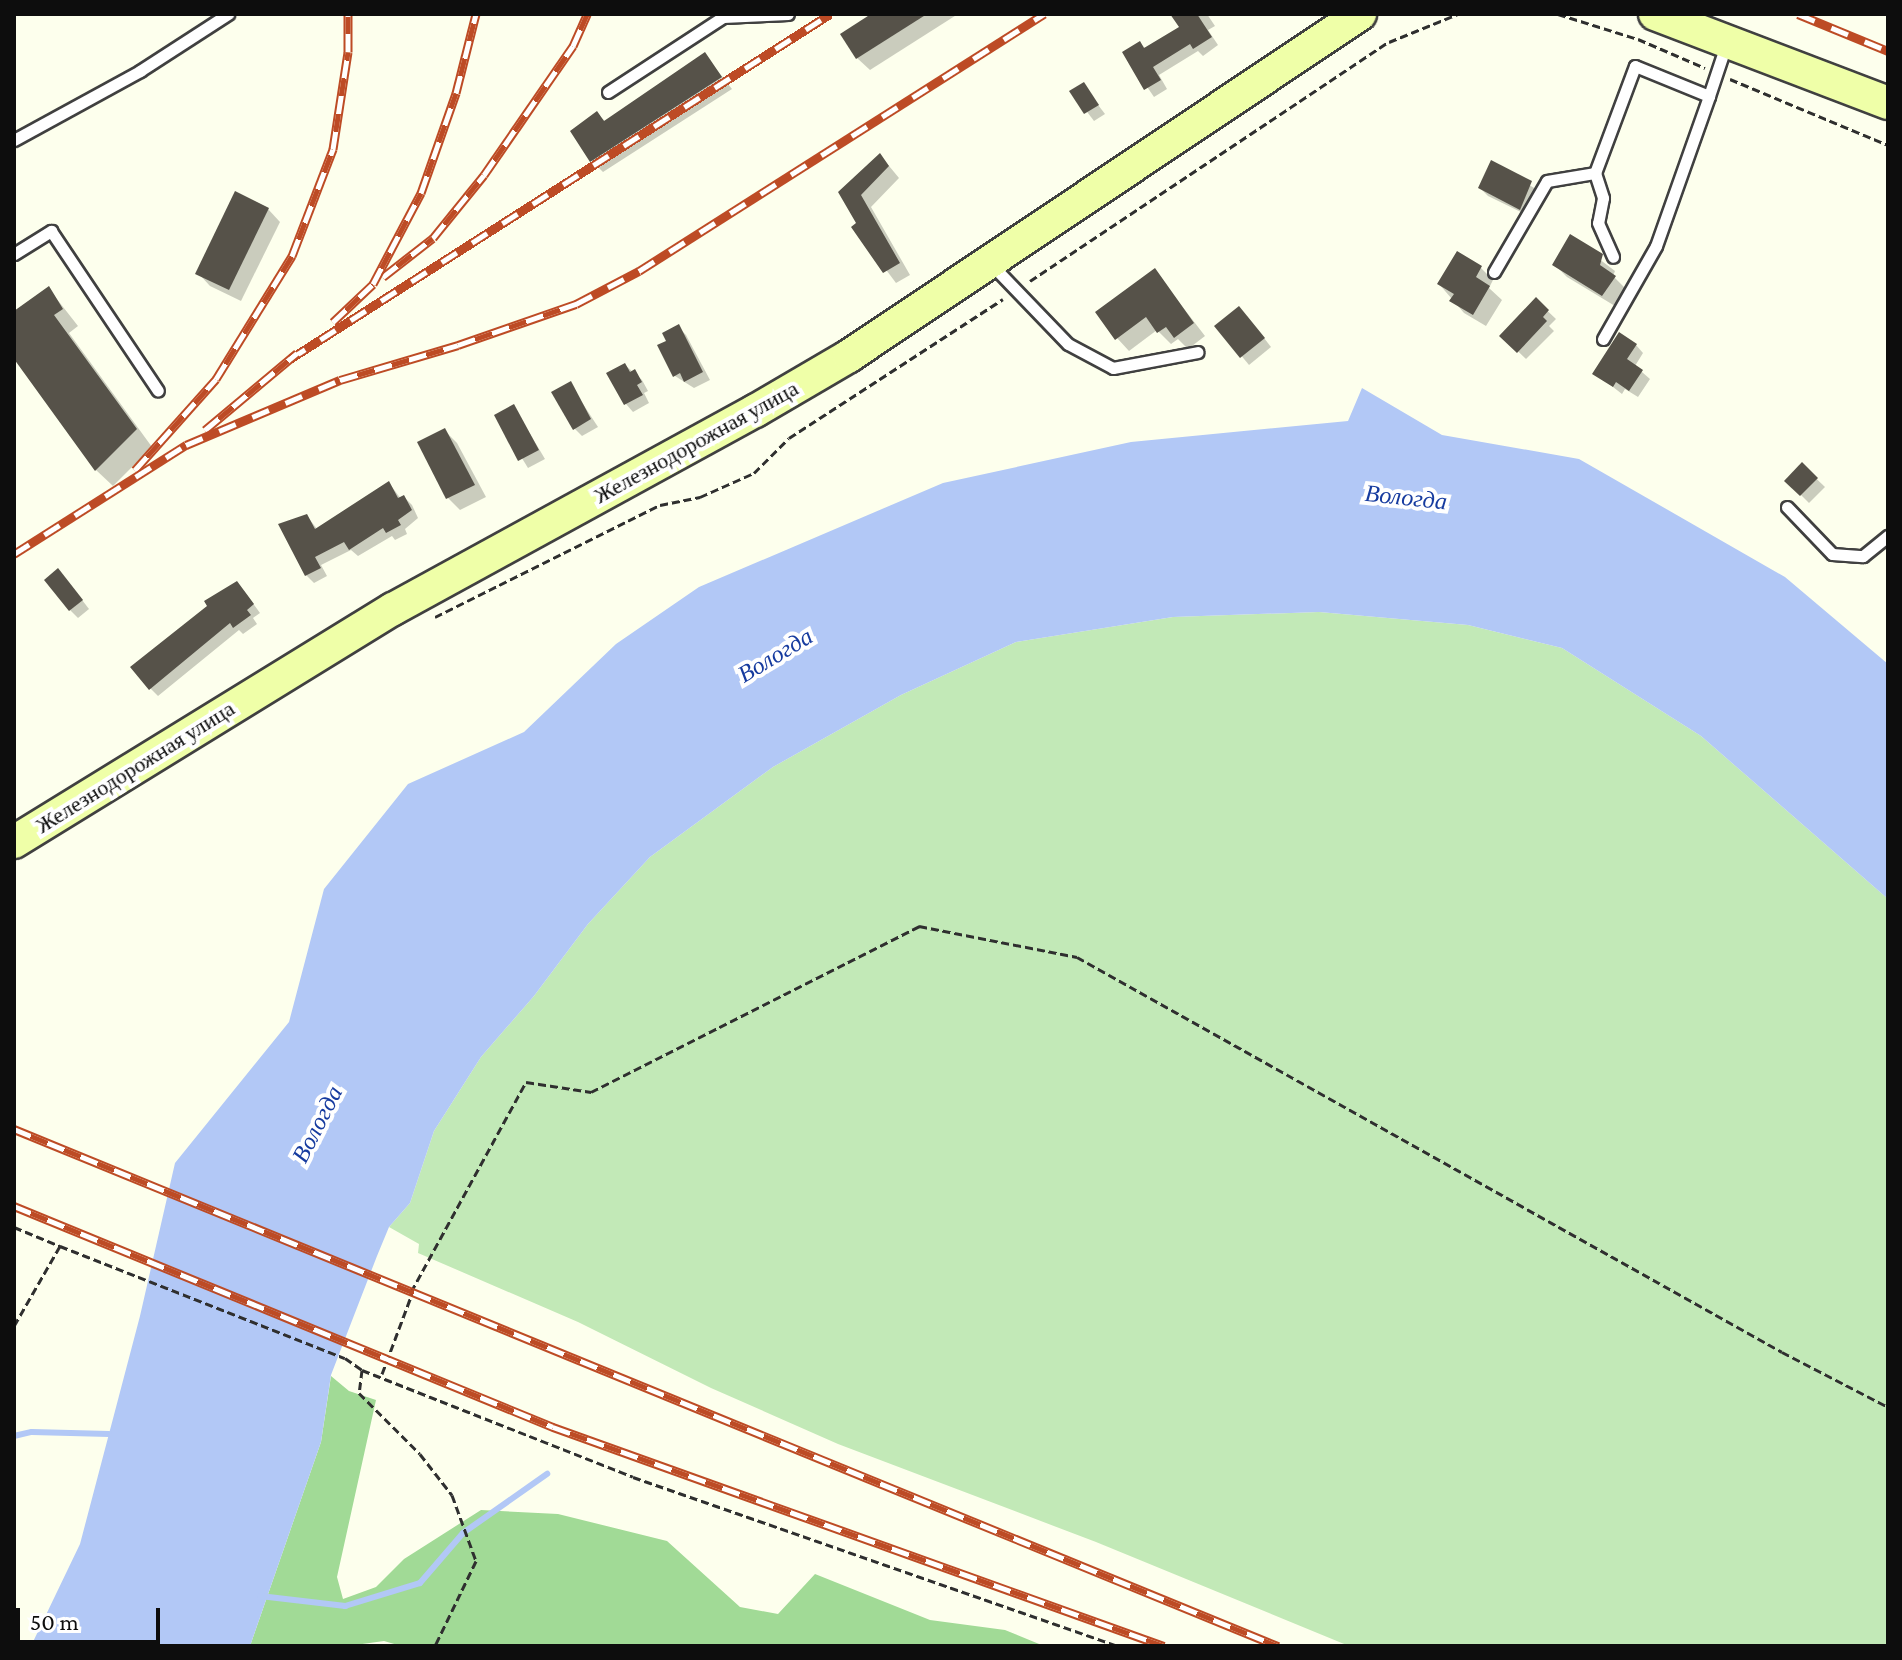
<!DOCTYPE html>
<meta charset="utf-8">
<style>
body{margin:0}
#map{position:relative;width:1902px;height:1660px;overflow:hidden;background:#fdffed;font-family:"Crimson Pro",serif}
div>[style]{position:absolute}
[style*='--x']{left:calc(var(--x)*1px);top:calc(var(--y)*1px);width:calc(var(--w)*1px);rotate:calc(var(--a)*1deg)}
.green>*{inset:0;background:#c2e9b7}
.forest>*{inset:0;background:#a1da96}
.water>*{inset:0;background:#b2c8f6}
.shadow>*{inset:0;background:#0003}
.stream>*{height:6px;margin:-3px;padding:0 3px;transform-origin:3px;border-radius:3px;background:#b2c8f6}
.building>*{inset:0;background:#565249}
.path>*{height:3px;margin-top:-1.5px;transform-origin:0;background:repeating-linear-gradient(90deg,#2f2f2f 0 8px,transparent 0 12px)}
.roads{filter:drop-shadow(2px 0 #404040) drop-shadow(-2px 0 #404040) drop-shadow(0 2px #404040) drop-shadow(0 -2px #404040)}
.lane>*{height:11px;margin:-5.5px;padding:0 5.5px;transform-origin:5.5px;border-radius:5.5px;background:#fff}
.secondary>*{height:32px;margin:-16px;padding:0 16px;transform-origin:16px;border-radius:16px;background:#efffa8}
.rail>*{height:9px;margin-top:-4.5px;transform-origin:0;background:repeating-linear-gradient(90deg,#fff 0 18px,#bd4b25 0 36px);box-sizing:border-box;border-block:2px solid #bd4b25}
span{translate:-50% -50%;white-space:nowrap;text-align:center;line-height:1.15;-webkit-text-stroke:8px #fff;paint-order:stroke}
.street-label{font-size:22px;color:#0d0d0d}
.water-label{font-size:24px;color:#163b9f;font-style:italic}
.frame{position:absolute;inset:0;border:16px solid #0d0d0d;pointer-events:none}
.scale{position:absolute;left:16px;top:1608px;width:144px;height:36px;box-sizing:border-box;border:4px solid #0d0d0d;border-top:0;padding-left:10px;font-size:24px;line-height:28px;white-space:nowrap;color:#0d0d0d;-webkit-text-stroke:6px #fff;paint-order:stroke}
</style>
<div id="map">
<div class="green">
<i style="clip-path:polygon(1319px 612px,1468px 625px,1562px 648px,1701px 736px,1888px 899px,1888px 1646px,1349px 1646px,1096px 1542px,838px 1444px,711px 1388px,578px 1322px,418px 1253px,419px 1244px,389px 1227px,410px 1203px,434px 1131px,481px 1057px,534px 996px,588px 924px,650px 857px,773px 767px,901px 695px,1016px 642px,1173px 617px)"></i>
</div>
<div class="forest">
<i style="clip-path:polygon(331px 1376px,349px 1391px,376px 1400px,337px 1577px,343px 1599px,376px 1587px,404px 1559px,481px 1510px,558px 1514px,667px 1541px,740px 1607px,778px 1614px,815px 1574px,930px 1620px,1005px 1630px,1044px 1646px,401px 1646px,384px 1641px,348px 1646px,250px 1646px,321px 1442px)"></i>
</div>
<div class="water">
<i style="clip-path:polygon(1362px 388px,1442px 435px,1579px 459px,1785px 577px,1888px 664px,1888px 899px,1701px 736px,1562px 648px,1468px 625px,1319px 612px,1173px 617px,1016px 642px,901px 695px,773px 767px,650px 857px,588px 924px,534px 996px,481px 1057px,434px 1131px,410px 1203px,389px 1227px,377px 1256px,331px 1375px,321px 1442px,250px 1646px,31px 1646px,80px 1544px,140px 1316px,175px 1163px,289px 1022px,324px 889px,408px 784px,524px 732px,616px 644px,699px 587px,943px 483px,1131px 442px,1348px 421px)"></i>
</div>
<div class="shadow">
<i style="clip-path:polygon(874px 14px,958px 14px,870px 70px,857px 58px)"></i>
<i style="clip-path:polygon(1173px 14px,1207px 14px,1215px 26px,1208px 30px,1218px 45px,1203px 56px,1198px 51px,1159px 75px,1167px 89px,1154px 97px,1124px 53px,1140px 43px,1146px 49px,1182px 27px)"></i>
<i style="clip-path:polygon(705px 55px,732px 89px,603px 172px,592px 161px,597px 114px,606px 122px)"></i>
<i style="clip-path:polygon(1083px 85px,1105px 114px,1094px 121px,1072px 92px)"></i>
<i style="clip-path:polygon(880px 155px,899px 178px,871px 207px,910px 275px,896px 283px,854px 227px,858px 224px,840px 193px)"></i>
<i style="clip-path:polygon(1492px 162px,1539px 191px,1529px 216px,1488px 196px,1480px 188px)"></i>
<i style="clip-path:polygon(268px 209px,280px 222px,241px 301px,210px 286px,198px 273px)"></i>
<i style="clip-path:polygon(1570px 237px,1615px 271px,1613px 276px,1627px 290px,1615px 306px,1567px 277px,1555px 265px)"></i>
<i style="clip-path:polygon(1481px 268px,1493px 280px,1489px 288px,1502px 300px,1486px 326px,1464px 313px,1439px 284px)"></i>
<i style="clip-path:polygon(1155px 271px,1205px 336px,1188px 349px,1178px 339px,1171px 344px,1157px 330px,1129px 351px,1117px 338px)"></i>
<i style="clip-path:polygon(49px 289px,78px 326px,69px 333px,152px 447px,113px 486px,96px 470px,14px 355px,14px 314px)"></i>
<i style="clip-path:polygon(1536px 300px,1556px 319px,1549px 326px,1554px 331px,1526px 359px,1502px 336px)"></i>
<i style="clip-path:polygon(1247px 316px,1271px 347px,1249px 365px,1217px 326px)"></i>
<i style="clip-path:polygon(678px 327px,686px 335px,710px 380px,694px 388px,675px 376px,668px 342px)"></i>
<i style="clip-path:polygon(1636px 345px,1643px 353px,1635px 366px,1650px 379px,1638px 397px,1625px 389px,1622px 394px,1595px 373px)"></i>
<i style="clip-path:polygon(625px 365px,642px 380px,648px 391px,644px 393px,649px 403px,633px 412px,626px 404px)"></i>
<i style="clip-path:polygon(570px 384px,598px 427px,582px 436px,574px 428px)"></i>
<i style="clip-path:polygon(514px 407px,545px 459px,528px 468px,496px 416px)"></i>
<i style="clip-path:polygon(444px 430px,457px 443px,486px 497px,460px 510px,448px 498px,420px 443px)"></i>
<i style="clip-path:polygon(1802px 465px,1825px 487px,1809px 503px,1787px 481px)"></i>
<i style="clip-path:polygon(389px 483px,401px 499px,404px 497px,412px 505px,418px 518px,405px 529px,407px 534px,395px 540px,392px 536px,358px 556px,351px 550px,321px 565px,327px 576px,314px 583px,306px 575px,307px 516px,317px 529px)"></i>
<i style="clip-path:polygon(66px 579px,89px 609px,78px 618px,70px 610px)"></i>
<i style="clip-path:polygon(244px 591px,260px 613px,253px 618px,257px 624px,243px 634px,239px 630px,158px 696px,150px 688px,210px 606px)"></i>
</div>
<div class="stream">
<i style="--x:14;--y:1436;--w:18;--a:-13"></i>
<i style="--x:32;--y:1432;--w:77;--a:1.5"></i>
<i style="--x:260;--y:1596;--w:86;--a:6.7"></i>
<i style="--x:345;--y:1606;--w:78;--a:-17"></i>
<i style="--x:420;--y:1583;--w:66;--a:-49.3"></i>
<i style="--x:463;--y:1533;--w:103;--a:-35.1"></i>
</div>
<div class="building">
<i style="clip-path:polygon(871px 14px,927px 14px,856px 59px,840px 34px)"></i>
<i style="clip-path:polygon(1170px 14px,1197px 14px,1212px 37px,1193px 49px,1190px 44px,1153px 67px,1161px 80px,1144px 90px,1122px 52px,1140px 41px,1144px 48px,1179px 27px)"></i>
<i style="clip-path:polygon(705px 52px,722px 77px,590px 162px,570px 131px,597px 111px,604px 121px)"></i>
<i style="clip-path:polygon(1084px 82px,1099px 105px,1084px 114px,1069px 91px)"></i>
<i style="clip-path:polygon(880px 153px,889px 166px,861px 195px,900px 263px,883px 273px,851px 227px,856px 223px,838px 192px)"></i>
<i style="clip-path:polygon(1491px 160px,1532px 181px,1520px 210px,1478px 188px)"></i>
<i style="clip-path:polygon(235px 191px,269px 208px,229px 290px,195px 274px)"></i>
<i style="clip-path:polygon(1570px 234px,1603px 254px,1600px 265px,1616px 276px,1602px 296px,1552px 265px)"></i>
<i style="clip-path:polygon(1457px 251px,1482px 266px,1476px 277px,1490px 286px,1473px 315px,1449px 301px,1454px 294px,1437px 284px)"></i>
<i style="clip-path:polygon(1155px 268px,1194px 323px,1174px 338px,1166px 327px,1157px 333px,1146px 317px,1115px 340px,1095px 312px)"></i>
<i style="clip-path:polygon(49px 286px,63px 309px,54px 315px,137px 429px,95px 471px,14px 359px,14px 311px)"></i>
<i style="clip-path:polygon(1536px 297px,1549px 310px,1543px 317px,1547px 321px,1517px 353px,1499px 336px)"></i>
<i style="clip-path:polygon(1239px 306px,1265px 338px,1240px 358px,1214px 326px)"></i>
<i style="clip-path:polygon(679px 324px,703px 372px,684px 382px,680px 373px,673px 377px,657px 345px,666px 341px,662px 333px)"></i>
<i style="clip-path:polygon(1619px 332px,1637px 344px,1627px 359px,1643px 370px,1629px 391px,1616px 382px,1613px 387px,1592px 374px)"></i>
<i style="clip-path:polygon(625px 363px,630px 372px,635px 369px,642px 382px,637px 385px,643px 395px,624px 405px,606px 373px)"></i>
<i style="clip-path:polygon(571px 381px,591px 419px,573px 430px,551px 392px)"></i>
<i style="clip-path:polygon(514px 404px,539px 450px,518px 461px,494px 415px)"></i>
<i style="clip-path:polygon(445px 428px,475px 485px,446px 499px,417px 442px)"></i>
<i style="clip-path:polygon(1802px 462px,1818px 478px,1800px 496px,1784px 481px)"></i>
<i style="clip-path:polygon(389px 481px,398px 498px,404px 495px,412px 510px,398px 520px,401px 525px,386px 533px,383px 528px,349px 550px,344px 542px,315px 557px,321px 568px,305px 576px,278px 524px,307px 514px,315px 529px)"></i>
<i style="clip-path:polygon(58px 568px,83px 600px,69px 611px,44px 580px)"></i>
<i style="clip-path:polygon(237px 581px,254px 604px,247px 610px,251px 615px,233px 628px,230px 623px,149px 690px,130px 667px,207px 606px,204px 601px)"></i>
</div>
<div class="path">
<i style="--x:1558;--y:14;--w:84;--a:17.4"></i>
<i style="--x:1638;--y:39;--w:73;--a:23.4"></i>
<i style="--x:1730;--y:79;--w:171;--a:22.7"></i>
<i style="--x:1030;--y:281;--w:431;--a:-33.7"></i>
<i style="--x:1389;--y:42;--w:74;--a:-22.1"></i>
<i style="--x:435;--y:617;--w:251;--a:-26.5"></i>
<i style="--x:660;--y:505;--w:41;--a:-11.3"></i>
<i style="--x:700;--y:497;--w:59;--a:-24"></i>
<i style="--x:754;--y:473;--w:49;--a:-45"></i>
<i style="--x:789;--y:438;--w:255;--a:-33"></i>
<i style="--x:14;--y:1227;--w:50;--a:22.4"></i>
<i style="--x:60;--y:1246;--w:92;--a:119.9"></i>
<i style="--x:60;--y:1246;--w:306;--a:21.5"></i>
<i style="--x:345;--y:1358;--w:21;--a:35"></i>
<i style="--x:362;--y:1370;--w:291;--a:21.5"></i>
<i style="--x:633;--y:1477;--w:514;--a:19.21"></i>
<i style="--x:411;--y:1292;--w:239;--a:-61.3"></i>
<i style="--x:526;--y:1082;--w:66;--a:8.7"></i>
<i style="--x:591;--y:1092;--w:368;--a:-26.8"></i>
<i style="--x:919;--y:926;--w:161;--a:11.1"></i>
<i style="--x:1077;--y:957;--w:808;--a:29.26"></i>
<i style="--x:1782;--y:1352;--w:119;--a:27.4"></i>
<i style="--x:362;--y:1370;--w:23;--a:97"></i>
<i style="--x:359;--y:1393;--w:86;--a:45"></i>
<i style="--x:420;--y:1454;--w:52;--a:52"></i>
<i style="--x:452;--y:1495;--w:70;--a:70"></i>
<i style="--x:476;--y:1561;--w:94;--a:115.8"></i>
<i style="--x:382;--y:1374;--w:89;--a:-69.5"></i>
</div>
<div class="roads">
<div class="lane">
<i style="--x:608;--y:92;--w:137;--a:-33.1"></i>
<i style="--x:723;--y:17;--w:65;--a:-2.6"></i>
<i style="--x:14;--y:140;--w:144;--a:-28.7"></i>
<i style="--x:140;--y:71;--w:105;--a:-32.9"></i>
<i style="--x:1595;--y:173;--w:26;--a:72"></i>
<i style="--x:1603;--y:198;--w:25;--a:101"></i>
<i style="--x:1598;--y:223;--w:37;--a:66"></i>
<i style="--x:14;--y:254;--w:44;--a:-31.9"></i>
<i style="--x:51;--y:231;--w:192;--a:56.2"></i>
<i style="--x:990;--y:263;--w:112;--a:46.1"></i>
<i style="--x:1068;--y:344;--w:51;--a:28.1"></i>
<i style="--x:1113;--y:368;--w:86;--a:-10.7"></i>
<i style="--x:1494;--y:272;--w:105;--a:-59.8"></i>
<i style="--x:1547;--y:181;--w:49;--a:-9.5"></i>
<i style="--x:1595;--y:173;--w:114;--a:-69.5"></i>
<i style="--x:1635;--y:66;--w:80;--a:22.1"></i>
<i style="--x:1709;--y:96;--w:57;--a:-71.6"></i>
<i style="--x:1603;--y:339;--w:107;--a:-60.3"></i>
<i style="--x:1656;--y:246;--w:159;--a:-70.5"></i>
<i style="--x:1787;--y:507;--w:65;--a:46.2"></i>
<i style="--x:1832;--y:554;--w:31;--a:4"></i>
<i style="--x:1863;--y:556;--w:32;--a:-39"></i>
</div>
<div class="secondary">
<i style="--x:1655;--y:14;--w:249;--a:20.9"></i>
<i style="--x:14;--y:842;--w:445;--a:-31.6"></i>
<i style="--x:393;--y:609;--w:413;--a:-28.7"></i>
<i style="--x:755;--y:411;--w:109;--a:-30.3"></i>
<i style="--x:849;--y:356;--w:615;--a:-33.79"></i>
</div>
</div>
<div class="rail">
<i style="--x:1798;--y:14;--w:97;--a:22.3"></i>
<i style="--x:383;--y:277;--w:63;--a:-38"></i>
<i style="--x:433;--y:238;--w:81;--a:-51"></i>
<i style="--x:484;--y:175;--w:157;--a:-55.4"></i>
<i style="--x:573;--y:46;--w:35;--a:-66"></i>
<i style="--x:333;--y:322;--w:55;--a:-43.5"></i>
<i style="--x:373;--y:284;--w:103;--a:-62.2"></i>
<i style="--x:421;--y:193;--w:106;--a:-70.7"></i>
<i style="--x:456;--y:93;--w:81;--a:-75.8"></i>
<i style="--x:290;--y:359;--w:641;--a:-32.57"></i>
<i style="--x:205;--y:430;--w:120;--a:-39.9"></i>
<i style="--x:135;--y:470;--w:122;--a:-48.3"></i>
<i style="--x:216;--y:379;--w:145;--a:-58.3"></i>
<i style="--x:292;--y:256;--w:115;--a:-69"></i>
<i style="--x:333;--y:149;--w:98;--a:-81.2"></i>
<i style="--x:348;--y:52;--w:38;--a:-90"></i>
<i style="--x:14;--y:554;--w:204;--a:-32.4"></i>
<i style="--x:186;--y:445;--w:167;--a:-22.9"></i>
<i style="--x:340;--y:380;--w:123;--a:-16.5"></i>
<i style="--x:458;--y:345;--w:125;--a:-19.2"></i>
<i style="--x:576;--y:304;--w:71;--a:-27.6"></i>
<i style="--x:639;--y:271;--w:480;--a:-32.4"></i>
<i style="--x:14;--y:1129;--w:1366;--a:22.25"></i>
<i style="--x:14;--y:1206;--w:583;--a:22.29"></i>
<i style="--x:553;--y:1427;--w:649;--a:19.72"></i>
</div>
<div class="street-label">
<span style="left:696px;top:442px;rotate:-29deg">Железнодорожная улица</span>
<span style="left:135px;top:767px;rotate:-32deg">Железнодорожная улица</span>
</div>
<div class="water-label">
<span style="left:1406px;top:497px;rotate:6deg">Вологда</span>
<span style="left:775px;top:655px;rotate:-31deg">Вологда</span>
<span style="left:317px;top:1124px;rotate:-63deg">Вологда</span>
</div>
<div class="frame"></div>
<div class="scale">50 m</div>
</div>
